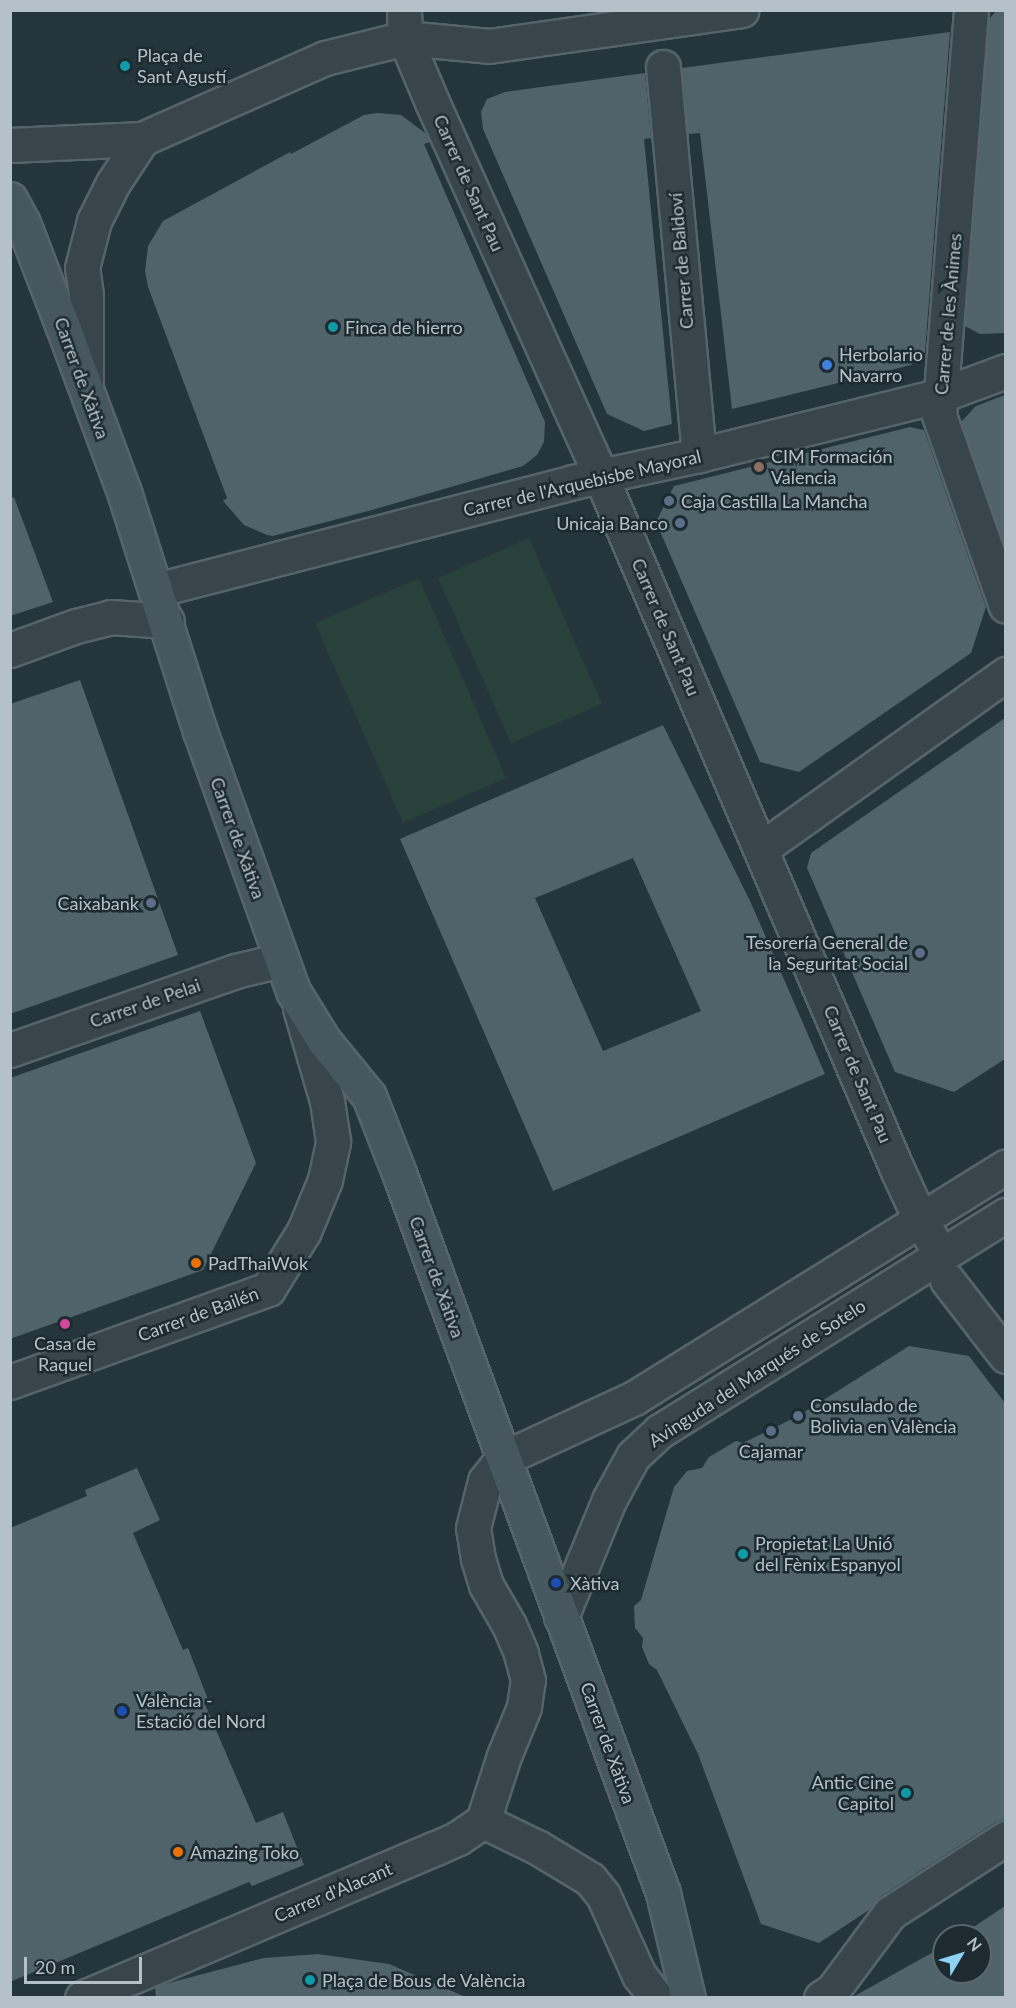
<!DOCTYPE html>
<meta charset="utf-8">
<style>
body{margin:0}
#map{position:relative;width:1016px;height:2008px;overflow:hidden;background:#24353c;font-family:Lato,sans-serif}
div>[style]{position:absolute}
[style*='--x']{left:calc(var(--x)*1px);top:calc(var(--y)*1px);width:calc(var(--w)*1px);rotate:calc(var(--a)*1deg)}
.green>*{inset:0;background:#29413b}
.building>*{inset:0;background:#50636a}
.roads{filter:drop-shadow(2px 0 #56646a) drop-shadow(-2px 0 #56646a) drop-shadow(0 2px #56646a) drop-shadow(0 -2px #56646a)}
.street>*{height:33px;margin:-16.5px;padding:0 16.5px;transform-origin:16.5px;border-radius:16.5px;background:#38464c}
.secondary>*{height:33px;margin:-16.5px;padding:0 16.5px;transform-origin:16.5px;border-radius:16.5px;background:#46575f}
.dots>*{width:16px;height:16px;translate:-50% -50%;box-sizing:border-box;border:3px solid #1d2b31;border-radius:50%}
span{translate:-50% -50%;white-space:nowrap;text-align:center;line-height:1.15;-webkit-text-stroke:5px #1d2b31;paint-order:stroke}
.poi-label{font-size:18px;color:#b4c1c8}
.left{translate:0 -50%;text-align:left}
.right{translate:-100% -50%;text-align:right}
.street-label{font-size:18px;color:#b4c1c8}
.frame{position:absolute;inset:0;border:12px solid #b4c1c8;pointer-events:none}
.north{position:absolute;left:932px;top:1924px;width:60px;height:60px;box-sizing:border-box;background:#1d2b31;border:2px solid #59676d;border-radius:50%;rotate:52deg;font-size:16px;font-weight:700;line-height:24px;text-align:center;color:#b4c1c8}
.north::after{content:'';display:block;margin:auto;width:21px;height:27px;background:#8dd2f4;clip-path:polygon(50% 0,100% 100%,50% 72%,0 100%)}
.scale{position:absolute;left:24px;top:1957px;width:118px;height:27px;box-sizing:border-box;border:3px solid #b4c1c8;border-top:0;padding-left:8px;font-size:18px;line-height:21px;white-space:nowrap;color:#b4c1c8;-webkit-text-stroke:4px #1d2b31;paint-order:stroke}
</style>
<div id="map">
<div class="green">
<i style="clip-path:polygon(529px 538px,602px 704px,511px 743px,438px 578px)"></i>
<i style="clip-path:polygon(419px 578px,506px 778px,403px 823px,315px 623px)"></i>
</div>
<div class="building">
<i style="clip-path:polygon(997px 10px,1005px 10px,1005px 333px,980px 334px,965px 326px,989px 19px)"></i>
<i style="clip-path:polygon(950px 32px,925px 352px,911px 365px,732px 409px,700px 133px,688px 134px,682px 68px)"></i>
<i style="clip-path:polygon(645px 73px,651px 138px,644px 139px,672px 424px,644px 431px,607px 414px,483px 129px,481px 112px,487px 99px,505px 92px)"></i>
<i style="clip-path:polygon(377px 113px,401px 115px,425px 133px,430px 142px,424px 144px,545px 422px,544px 442px,537px 455px,523px 466px,372px 510px,273px 536px,267px 535px,244px 525px,223px 501px,227px 498px,148px 287px,145px 271px,148px 246px,163px 221px,290px 152px,291px 154px,364px 115px)"></i>
<i style="clip-path:polygon(1005px 395px,1005px 548px,961px 422px,976px 406px)"></i>
<i style="clip-path:polygon(910px 427px,924px 430px,986px 607px,971px 653px,799px 772px,760px 762px,656px 522px,674px 486px)"></i>
<i style="clip-path:polygon(14px 497px,53px 602px,10px 616px,10px 498px)"></i>
<i style="clip-path:polygon(80px 680px,178px 955px,10px 1014px,10px 704px)"></i>
<i style="clip-path:polygon(1005px 718px,1005px 1059px,954px 1092px,895px 1072px,807px 868px,811px 853px)"></i>
<i style="clip-path:polygon(evenodd,663px 725px,751px 903px,825px 1074px,553px 1191px,400px 839px,663px 725px,633px 858px,701px 1011px,603px 1051px,535px 898px,633px 858px)"></i>
<i style="clip-path:polygon(200px 1011px,256px 1163px,203px 1270px,10px 1339px,10px 1078px)"></i>
<i style="clip-path:polygon(909px 1346px,969px 1356px,1005px 1403px,1005px 1819px,996px 1822px,880px 1897px,869px 1910px,819px 1943px,761px 1924px,698px 1754px,657px 1670px,649px 1664px,642px 1647px,643px 1638px,635px 1628px,634px 1606px,641px 1600px,674px 1487px,687px 1471px,702px 1468px,709px 1457px,736px 1441px,743px 1443px,798px 1416px)"></i>
<i style="clip-path:polygon(137px 1468px,160px 1520px,133px 1533px,183px 1650px,188px 1648px,209px 1702px,204px 1702px,256px 1823px,283px 1812px,304px 1865px,252px 1886px,249px 1882px,10px 1982px,10px 1528px,87px 1496px,85px 1490px)"></i>
<i style="clip-path:polygon(1005px 1906px,1005px 1998px,851px 1998px,944px 1946px,944px 1972px,980px 1972px,980px 1936px,960px 1936px)"></i>
<i style="clip-path:polygon(318px 1954px,389px 1964px,468px 1998px,156px 1998px,155px 1988px,161px 1985px,264px 1958px)"></i>
</div>
<div class="roads">
<div class="street">
<i style="--x:404;--y:10;--w:28;--a:88"></i>
<i style="--x:405;--y:38;--w:69;--a:67.1"></i>
<i style="--x:432;--y:102;--w:411;--a:65.7"></i>
<i style="--x:601;--y:477;--w:753;--a:66.84"></i>
<i style="--x:897;--y:1169;--w:55;--a:65.3"></i>
<i style="--x:920;--y:1219;--w:42;--a:59.7"></i>
<i style="--x:971;--y:10;--w:406;--a:94.5"></i>
<i style="--x:939;--y:415;--w:202;--a:70.7"></i>
<i style="--x:663;--y:67;--w:390;--a:84.7"></i>
<i style="--x:10;--y:145;--w:132;--a:-2.6"></i>
<i style="--x:142;--y:139;--w:200;--a:-23.9"></i>
<i style="--x:325;--y:58;--w:82;--a:-14"></i>
<i style="--x:405;--y:38;--w:84;--a:5.4"></i>
<i style="--x:489;--y:46;--w:255;--a:-8.1"></i>
<i style="--x:86;--y:386;--w:91;--a:-90"></i>
<i style="--x:86;--y:295;--w:27;--a:-98"></i>
<i style="--x:82;--y:268;--w:49;--a:-75.7"></i>
<i style="--x:94;--y:221;--w:42;--a:-63.4"></i>
<i style="--x:113;--y:183;--w:53;--a:-56.6"></i>
<i style="--x:156;--y:590;--w:431;--a:-14.5"></i>
<i style="--x:573;--y:482;--w:129;--a:-12.1"></i>
<i style="--x:699;--y:455;--w:249;--a:-13.9"></i>
<i style="--x:941;--y:395;--w:69;--a:-20.3"></i>
<i style="--x:10;--y:650;--w:70;--a:-20"></i>
<i style="--x:76;--y:626;--w:36;--a:-14"></i>
<i style="--x:111;--y:617;--w:56;--a:4.1"></i>
<i style="--x:762;--y:848;--w:300;--a:-35.5"></i>
<i style="--x:10;--y:1050;--w:238;--a:-19.3"></i>
<i style="--x:235;--y:971;--w:48;--a:-13.2"></i>
<i style="--x:947;--y:1280;--w:96;--a:52.2"></i>
<i style="--x:10;--y:1382;--w:274;--a:-19.8"></i>
<i style="--x:268;--y:1289;--w:68;--a:-58.2"></i>
<i style="--x:304;--y:1231;--w:55;--a:-67.6"></i>
<i style="--x:325;--y:1180;--w:40;--a:-78"></i>
<i style="--x:333;--y:1141;--w:40;--a:-98.5"></i>
<i style="--x:327;--y:1101;--w:97;--a:-106.2"></i>
<i style="--x:561;--y:1617;--w:126;--a:-67.7"></i>
<i style="--x:609;--y:1500;--w:50;--a:-61.4"></i>
<i style="--x:633;--y:1456;--w:37;--a:-43"></i>
<i style="--x:660;--y:1431;--w:408;--a:-32"></i>
<i style="--x:483;--y:1821;--w:60;--a:25.7"></i>
<i style="--x:537;--y:1847;--w:62;--a:31.1"></i>
<i style="--x:590;--y:1879;--w:21;--a:51"></i>
<i style="--x:603;--y:1895;--w:88;--a:65.8"></i>
<i style="--x:639;--y:1975;--w:29;--a:52"></i>
<i style="--x:82;--y:1998;--w:384;--a:-23"></i>
<i style="--x:436;--y:1848;--w:24;--a:-24"></i>
<i style="--x:458;--y:1838;--w:30;--a:-34"></i>
<i style="--x:483;--y:1821;--w:68;--a:-72.1"></i>
<i style="--x:504;--y:1756;--w:53;--a:-67.8"></i>
<i style="--x:524;--y:1707;--w:27;--a:-82"></i>
<i style="--x:528;--y:1680;--w:28;--a:-105"></i>
<i style="--x:521;--y:1653;--w:30;--a:-113"></i>
<i style="--x:509;--y:1625;--w:46;--a:-119.9"></i>
<i style="--x:486;--y:1585;--w:27;--a:-107"></i>
<i style="--x:478;--y:1559;--w:31;--a:-99"></i>
<i style="--x:473;--y:1528;--w:49;--a:-75.7"></i>
<i style="--x:485;--y:1481;--w:28;--a:-52"></i>
<i style="--x:502;--y:1459;--w:145;--a:-24.8"></i>
<i style="--x:634;--y:1398;--w:438;--a:-31.9"></i>
<i style="--x:821;--y:1998;--w:13;--a:-32"></i>
<i style="--x:832;--y:1991;--w:97;--a:-53.4"></i>
<i style="--x:890;--y:1913;--w:138;--a:-32.9"></i>
</div>
<div class="secondary">
<i style="--x:10;--y:199;--w:27;--a:62"></i>
<i style="--x:23;--y:223;--w:111;--a:69"></i>
<i style="--x:63;--y:327;--w:179;--a:69.7"></i>
<i style="--x:125;--y:495;--w:248;--a:72.4"></i>
<i style="--x:200;--y:731;--w:276;--a:70.3"></i>
<i style="--x:293;--y:991;--w:59;--a:58.2"></i>
<i style="--x:324;--y:1041;--w:71;--a:50.7"></i>
<i style="--x:369;--y:1096;--w:83;--a:68.7"></i>
<i style="--x:399;--y:1173;--w:767;--a:69.86"></i>
<i style="--x:663;--y:1893;--w:108;--a:76.6"></i>
</div>
</div>
<div class="dots">
<i style="left:125px;top:66px;background:#0f9aa8"></i>
<i style="left:333px;top:327px;background:#0f9aa8"></i>
<i style="left:827px;top:365px;background:#3f7fe0"></i>
<i style="left:759px;top:467px;background:#8d6e63"></i>
<i style="left:669px;top:501px;background:#5c6f8a"></i>
<i style="left:680px;top:523px;background:#5c6f8a"></i>
<i style="left:151px;top:903px;background:#5c6f8a"></i>
<i style="left:920px;top:953px;background:#5c6f8a"></i>
<i style="left:196px;top:1263px;background:#e8710a"></i>
<i style="left:65px;top:1324px;background:#d1479c"></i>
<i style="left:798px;top:1416px;background:#5c6f8a"></i>
<i style="left:771px;top:1431px;background:#5c6f8a"></i>
<i style="left:743px;top:1554px;background:#0f9aa8"></i>
<i style="left:556px;top:1583px;background:#1a4fb4"></i>
<i style="left:122px;top:1711px;background:#1a4fb4"></i>
<i style="left:906px;top:1793px;background:#0f9aa8"></i>
<i style="left:178px;top:1852px;background:#e8710a"></i>
<i style="left:310px;top:1980px;background:#0f9aa8"></i>
</div>
<div class="poi-label">
<span class="left" style="left:137px;top:66px">Plaça de<br>Sant Agustí</span>
<span class="left" style="left:345px;top:327px">Finca de hierro</span>
<span class="left" style="left:839px;top:365px">Herbolario<br>Navarro</span>
<span class="left" style="left:771px;top:467px">CIM Formación<br>Valencia</span>
<span class="left" style="left:681px;top:501px">Caja Castilla La Mancha</span>
<span class="right" style="left:668px;top:523px">Unicaja Banco</span>
<span class="right" style="left:139px;top:903px">Caixabank</span>
<span class="right" style="left:908px;top:953px">Tesorería General de<br>la Seguritat Social</span>
<span class="left" style="left:208px;top:1263px">PadThaiWok</span>
<span style="left:65px;top:1354px">Casa de<br>Raquel</span>
<span class="left" style="left:810px;top:1416px">Consulado de<br>Bolivia en València</span>
<span style="left:771px;top:1451px">Cajamar</span>
<span class="left" style="left:755px;top:1554px">Propietat La Unió<br>del Fènix Espanyol</span>
<span class="left" style="left:570px;top:1583px">Xàtiva</span>
<span class="left" style="left:136px;top:1711px">València -<br>Estació del Nord</span>
<span class="right" style="left:894px;top:1793px">Antic Cine<br>Capitol</span>
<span class="left" style="left:190px;top:1852px">Amazing Toko</span>
<span class="left" style="left:322px;top:1980px">Plaça de Bous de València</span>
</div>
<div class="street-label">
<span style="left:469px;top:183px;rotate:66deg">Carrer de Sant Pau</span>
<span style="left:681px;top:261px;rotate:-95deg">Carrer de Baldoví</span>
<span style="left:948px;top:314px;rotate:-85deg">Carrer de les Ànimes</span>
<span style="left:82px;top:378px;rotate:70deg">Carrer de Xàtiva</span>
<span style="left:582px;top:483px;rotate:-13deg">Carrer de l'Arquebisbe Mayoral</span>
<span style="left:666px;top:627px;rotate:67deg">Carrer de Sant Pau</span>
<span style="left:238px;top:838px;rotate:70deg">Carrer de Xàtiva</span>
<span style="left:145px;top:1003px;rotate:-19deg">Carrer de Pelai</span>
<span style="left:858px;top:1074px;rotate:67deg">Carrer de Sant Pau</span>
<span style="left:437px;top:1277px;rotate:70deg">Carrer de Xàtiva</span>
<span style="left:198px;top:1314px;rotate:-20deg">Carrer de Bailén</span>
<span style="left:757px;top:1373px;rotate:-33deg">Avinguda del Marqués de Sotelo</span>
<span style="left:608px;top:1743px;rotate:70deg">Carrer de Xàtiva</span>
<span style="left:333px;top:1892px;rotate:-23deg">Carrer d'Alacant</span>
</div>
<div class="frame"></div>
<div class="north">N</div>
<div class="scale">20 m</div>
</div>
